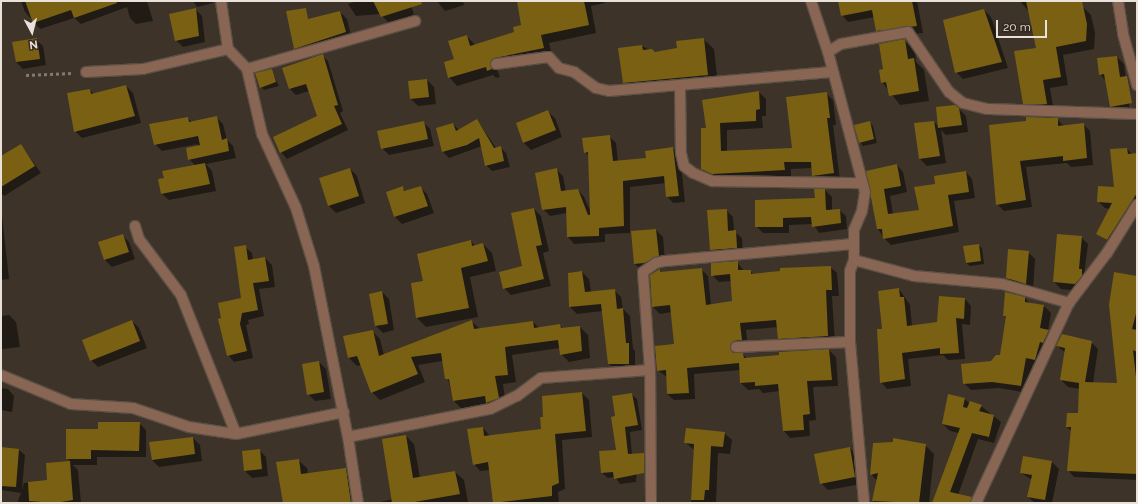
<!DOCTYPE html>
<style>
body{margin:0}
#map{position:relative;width:1138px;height:504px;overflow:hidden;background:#3e3328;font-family:Raleway,sans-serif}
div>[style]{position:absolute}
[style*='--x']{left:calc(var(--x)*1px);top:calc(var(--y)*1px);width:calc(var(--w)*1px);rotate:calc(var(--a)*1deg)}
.shadow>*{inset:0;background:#0007}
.building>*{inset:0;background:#7a6013}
.path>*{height:2.5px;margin-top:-1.25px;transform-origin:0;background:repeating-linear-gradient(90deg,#837970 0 3px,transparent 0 6px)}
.roads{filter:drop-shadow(1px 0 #594f45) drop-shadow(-1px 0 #594f45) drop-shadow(0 1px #594f45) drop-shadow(0 -1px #594f45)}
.minor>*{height:10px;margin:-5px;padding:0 5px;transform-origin:5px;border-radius:5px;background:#896554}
span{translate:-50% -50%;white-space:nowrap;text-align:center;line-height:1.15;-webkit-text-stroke:4px #34291f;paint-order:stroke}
.frame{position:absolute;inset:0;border:2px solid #e9e2db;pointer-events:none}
.north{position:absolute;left:12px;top:12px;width:40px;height:40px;-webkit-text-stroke:3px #34291f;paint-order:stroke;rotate:173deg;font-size:11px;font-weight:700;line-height:16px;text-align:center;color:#e9e2db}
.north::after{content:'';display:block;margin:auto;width:14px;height:18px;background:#e9e2db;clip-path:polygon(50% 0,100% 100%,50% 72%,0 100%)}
.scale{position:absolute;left:996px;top:20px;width:51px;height:18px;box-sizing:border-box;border:2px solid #e9e2db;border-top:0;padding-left:5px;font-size:12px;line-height:14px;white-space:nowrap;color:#e9e2db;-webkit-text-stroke:3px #34291f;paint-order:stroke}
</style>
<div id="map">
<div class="shadow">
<i style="clip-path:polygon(21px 1px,147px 1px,153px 21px,136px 24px,130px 18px,127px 7px,81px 24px,74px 18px,40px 29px,25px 12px)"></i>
<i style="clip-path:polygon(193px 1px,212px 1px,213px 3px,197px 7px)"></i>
<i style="clip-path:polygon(357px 1px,410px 1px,414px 15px,389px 23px,380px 14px,356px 16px,348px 4px)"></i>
<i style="clip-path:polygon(437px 1px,463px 1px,464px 5px,445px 11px)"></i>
<i style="clip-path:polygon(518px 1px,604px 1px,605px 3px,591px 6px,596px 33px,549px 43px,552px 55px,503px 65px,497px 70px,500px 77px,496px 78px,493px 75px,457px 86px,449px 77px,467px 36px,475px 45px,515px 33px,523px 26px)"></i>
<i style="clip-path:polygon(839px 1px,917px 1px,923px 33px,884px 37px,877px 31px,875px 17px,848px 22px,842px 15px)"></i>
<i style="clip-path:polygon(1020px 1px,1046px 1px,1082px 6px,1091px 15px,1095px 33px,1094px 49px,1063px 55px,1068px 85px,1050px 88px,1054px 112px,1033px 112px,1024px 103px,1038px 48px,1029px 12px)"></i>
<i style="clip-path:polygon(195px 9px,202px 16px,205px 42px,183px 47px,176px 40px)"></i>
<i style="clip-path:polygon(984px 10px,991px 17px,1008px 68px,963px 79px,956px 72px)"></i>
<i style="clip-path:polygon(340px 12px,347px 19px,352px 39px,327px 46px,323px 42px,325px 49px,302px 55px,295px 48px,310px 32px)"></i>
<i style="clip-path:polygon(703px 39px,714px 49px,718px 85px,634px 93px,623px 83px,642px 46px,655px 53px,678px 49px)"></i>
<i style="clip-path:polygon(36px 40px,43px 46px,46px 65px,23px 69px,16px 62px)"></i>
<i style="clip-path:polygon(904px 40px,915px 51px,916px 62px,924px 70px,929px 101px,900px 105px,882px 82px,884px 70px)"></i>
<i style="clip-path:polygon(322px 55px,328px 61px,343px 111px,340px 113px,348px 130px,287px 159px,281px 152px,318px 117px,309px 91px,296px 95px,290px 89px)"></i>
<i style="clip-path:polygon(1117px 57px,1124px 64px,1130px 112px,1118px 113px,1111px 106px,1106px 81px,1100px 74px)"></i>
<i style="clip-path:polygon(271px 70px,279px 86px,264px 90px,261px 87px)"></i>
<i style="clip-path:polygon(427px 80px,434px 87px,436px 104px,418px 106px,411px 99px)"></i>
<i style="clip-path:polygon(126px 86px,133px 93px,141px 123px,82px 138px,75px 131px,90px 90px,94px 94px)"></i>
<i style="clip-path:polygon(759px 92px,766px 99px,766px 116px,762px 116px,763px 128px,727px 130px,727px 152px,794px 149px,826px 93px,833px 100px,836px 125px,833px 125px,840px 180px,820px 182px,813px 175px,813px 168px,791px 169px,791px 177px,719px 180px,709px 176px,702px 169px,707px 129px)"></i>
<i style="clip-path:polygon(959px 109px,966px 116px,968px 132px,946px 135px,941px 130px,946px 163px,927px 166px,920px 159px,915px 124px,934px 122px,939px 127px)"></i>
<i style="clip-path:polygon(548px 112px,555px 118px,562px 137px,531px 150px,524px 143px,517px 123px)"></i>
<i style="clip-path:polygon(216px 117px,223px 124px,227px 140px,233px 146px,236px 158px,206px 164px,212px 171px,216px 191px,169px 200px,162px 194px,196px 166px,189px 159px,198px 144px,162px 151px,155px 144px,187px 118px,192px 122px)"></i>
<i style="clip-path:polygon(1057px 119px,1064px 126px,1083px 124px,1090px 131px,1093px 165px,1071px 167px,1067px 163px,1026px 167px,1032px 207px,1004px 211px,997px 204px,990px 126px)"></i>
<i style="clip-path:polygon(477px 120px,496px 148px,500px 147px,506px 153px,510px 167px,492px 171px,486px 165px,482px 146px,449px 158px,443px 152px,453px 124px,459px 130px)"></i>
<i style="clip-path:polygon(423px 122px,430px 129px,434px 146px,389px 155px,382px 148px)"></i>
<i style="clip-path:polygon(870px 123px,873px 126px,877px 143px,863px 146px,860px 142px)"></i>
<i style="clip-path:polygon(610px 137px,616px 143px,618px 162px,647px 159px,673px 148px,680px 155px,685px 202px,673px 203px,667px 196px,666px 183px,630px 187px,630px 233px,605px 234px,605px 242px,574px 244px,568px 237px,567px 213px,550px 216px,543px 209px,556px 169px,563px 176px,566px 192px,578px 190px,584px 197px,591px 212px,589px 156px,585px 152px)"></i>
<i style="clip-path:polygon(21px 145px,41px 173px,4px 196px,1px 193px,1px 157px)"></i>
<i style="clip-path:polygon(1127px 149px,1132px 154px,1137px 154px,1137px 211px,1115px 246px,1097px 234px,1110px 209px,1105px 208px,1098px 201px,1115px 188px)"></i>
<i style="clip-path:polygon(897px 165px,903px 172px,907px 192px,890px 196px,893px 214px,920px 211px,936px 184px,966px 172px,972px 179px,975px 198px,954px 201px,959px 232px,891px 245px,884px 238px,878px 229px,867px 172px)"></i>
<i style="clip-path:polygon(350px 169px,357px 176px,365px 203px,336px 213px,329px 206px,320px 179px)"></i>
<i style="clip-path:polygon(402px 187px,406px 192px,420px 187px,427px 194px,434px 213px,402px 224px,395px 217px,387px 192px)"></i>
<i style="clip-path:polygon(825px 190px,832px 197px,832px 210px,839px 210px,846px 216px,847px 229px,819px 233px,813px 224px,789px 225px,789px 233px,763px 233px,756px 226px,816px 199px)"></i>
<i style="clip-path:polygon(1px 206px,9px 279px,1px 280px)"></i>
<i style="clip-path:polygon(534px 209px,541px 216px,549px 251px,543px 253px,551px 286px,511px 295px,504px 288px,524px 267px)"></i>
<i style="clip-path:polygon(726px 210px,733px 217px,734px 231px,742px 238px,743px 255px,718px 257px,711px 250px,708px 211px)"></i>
<i style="clip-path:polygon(656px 230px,663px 237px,665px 263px,642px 271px,635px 264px)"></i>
<i style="clip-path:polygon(122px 235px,129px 242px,135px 259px,112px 267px,105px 260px)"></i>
<i style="clip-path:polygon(1081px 237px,1088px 244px,1082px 291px,1061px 289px,1054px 282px)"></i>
<i style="clip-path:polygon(471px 241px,475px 246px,483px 244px,492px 253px,496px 271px,470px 277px,478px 317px,426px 327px,417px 318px,412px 284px,424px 282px)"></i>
<i style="clip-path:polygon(978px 245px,982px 248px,984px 264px,970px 266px,966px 263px)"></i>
<i style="clip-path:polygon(245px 247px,252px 253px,253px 260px,265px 258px,272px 265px,275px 287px,259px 289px,264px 316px,248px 320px,249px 324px,246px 325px,253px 358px,234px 362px,228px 355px,222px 319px,242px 299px)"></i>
<i style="clip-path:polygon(1028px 252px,1035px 259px,1033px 290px,1014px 285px,1007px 278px)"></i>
<i style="clip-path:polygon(737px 262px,744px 271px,750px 271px,754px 275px,830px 267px,837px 273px,839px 296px,832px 296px,835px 343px,786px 345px,779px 338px,778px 327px,746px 330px,748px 347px,740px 348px,736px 354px,743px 354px,747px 359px,829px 350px,836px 357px,838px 386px,813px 387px,816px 420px,809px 421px,810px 436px,790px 438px,784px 431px,780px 391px,763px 393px,759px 389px,748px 390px,741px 383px,741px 370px,694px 374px,695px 399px,674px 400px,667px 394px,667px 377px,657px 370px,676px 345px,672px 312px,660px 314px,653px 307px,659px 270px,661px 273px,701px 269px,708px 276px,711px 305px,733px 302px,731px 281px,719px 282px,712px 275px)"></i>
<i style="clip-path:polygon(582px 272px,589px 279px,591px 292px,614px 290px,621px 297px,623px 309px,630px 316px,633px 349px,635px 351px,635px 371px,616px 370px,609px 364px,603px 311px,577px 314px,570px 307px,569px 273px)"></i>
<i style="clip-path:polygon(1137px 277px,1137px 480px,1074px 477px,1068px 470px,1071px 431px,1067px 427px,1079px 414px,1080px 389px,1068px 387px,1061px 380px,1066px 353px,1057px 346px,1091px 342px,1098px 349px,1093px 383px,1118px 384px)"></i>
<i style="clip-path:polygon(899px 289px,910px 305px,912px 326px,937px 323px,965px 299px,971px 306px,970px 325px,962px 324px,965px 359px,948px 360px,943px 355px,908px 359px,911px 386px,887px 389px,881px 382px,883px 330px)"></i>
<i style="clip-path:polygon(382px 292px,389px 299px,394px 330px,383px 333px,376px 326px)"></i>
<i style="clip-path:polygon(1025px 298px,1030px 304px,1044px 306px,1051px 313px,1048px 331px,1056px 338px,1042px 367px,1033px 364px,1028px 393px,999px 388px,971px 390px,964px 383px,1001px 356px,1007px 318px,1004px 315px)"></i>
<i style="clip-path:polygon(9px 315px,16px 322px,20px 347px,2px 349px,1px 316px)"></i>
<i style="clip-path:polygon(132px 321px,139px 328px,147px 348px,98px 367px,91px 360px)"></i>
<i style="clip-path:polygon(471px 321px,480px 329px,533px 322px,539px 328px,560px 325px,563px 329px,580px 327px,588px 335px,590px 358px,569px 362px,561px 354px,560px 348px,512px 355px,516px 382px,503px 384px,506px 406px,491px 404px,462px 409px,454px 401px,443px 361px,418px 365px,425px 382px,380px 400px,372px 392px,361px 365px,357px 366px,349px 358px,372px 331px,380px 339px,384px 355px)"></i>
<i style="clip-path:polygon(319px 362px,326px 369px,331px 399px,315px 401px,308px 394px)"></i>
<i style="clip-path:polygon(1px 388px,8px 389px,14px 396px,12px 412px,1px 410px)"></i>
<i style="clip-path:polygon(582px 393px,589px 400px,592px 437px,562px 440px,565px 489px,558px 492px,559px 502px,494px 503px,490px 470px,480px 471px,474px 464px,483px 428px,490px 436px,542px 430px,544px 418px)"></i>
<i style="clip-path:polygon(631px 394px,637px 399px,642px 430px,630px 432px,632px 455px,638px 460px,636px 482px,620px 484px,615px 477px,608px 478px,602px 473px,617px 450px,616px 417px)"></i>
<i style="clip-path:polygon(964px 398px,970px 404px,981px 406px,1001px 422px,994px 443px,978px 439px,958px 495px,970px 503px,933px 503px,959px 433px,950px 431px,943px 424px)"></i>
<i style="clip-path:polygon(139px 423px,146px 430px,146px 457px,97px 457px,97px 465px,73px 465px,78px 470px,81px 503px,17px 503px,21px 493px,1px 490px,1px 448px,19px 450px,25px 455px,22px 490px,24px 483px,48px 481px,47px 464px,71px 462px,67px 458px,99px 430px)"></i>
<i style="clip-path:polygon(724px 433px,732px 440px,730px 454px,718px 453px,716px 503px,691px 503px,694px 450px,685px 442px)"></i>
<i style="clip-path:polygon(406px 436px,414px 444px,420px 478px,455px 472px,464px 480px,468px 502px,376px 503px,393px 499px)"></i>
<i style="clip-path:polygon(193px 438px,200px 445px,202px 461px,159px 467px,152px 460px)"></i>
<i style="clip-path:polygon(925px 445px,934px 454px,929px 503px,875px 503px,873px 501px,877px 481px,871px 474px)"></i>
<i style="clip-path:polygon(850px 448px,857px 455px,862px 484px,828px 490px,821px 483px)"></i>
<i style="clip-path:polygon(259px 450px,266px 457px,268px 476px,252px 478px,245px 471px)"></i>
<i style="clip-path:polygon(298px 460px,307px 468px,308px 474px,346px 469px,354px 477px,359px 503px,284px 503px)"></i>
<i style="clip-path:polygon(1052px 462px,1059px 469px,1052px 503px,1035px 503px,1028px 497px,1032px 480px,1021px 473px)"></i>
<i style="clip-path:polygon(116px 502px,166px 503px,116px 503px)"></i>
</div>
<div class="building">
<i style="clip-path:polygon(25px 1px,116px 1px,117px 3px,74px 18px,71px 10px,33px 23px)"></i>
<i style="clip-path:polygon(373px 1px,421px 1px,422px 4px,381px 17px)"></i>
<i style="clip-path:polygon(517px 1px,584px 1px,589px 25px,541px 35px,544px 48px,495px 58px,490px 62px,492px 69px,487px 71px,486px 67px,448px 78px,444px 62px,454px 59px,448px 41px,467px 35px,470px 46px,514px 32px,513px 27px,521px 25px)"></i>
<i style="clip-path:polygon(838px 1px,912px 1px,917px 26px,876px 31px,872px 10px,841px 16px)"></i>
<i style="clip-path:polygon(1026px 1px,1082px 1px,1087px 24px,1086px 41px,1056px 47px,1061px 77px,1043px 80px,1047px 104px,1023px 104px,1014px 51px,1036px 48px)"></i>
<i style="clip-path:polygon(196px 8px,199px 36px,175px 41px,169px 14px)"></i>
<i style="clip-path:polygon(306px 8px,308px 19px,340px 11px,346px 32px,294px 49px,286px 11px)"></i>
<i style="clip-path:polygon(984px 9px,1002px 62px,955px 73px,943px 20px)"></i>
<i style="clip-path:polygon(37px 38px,40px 59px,16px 62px,12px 42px)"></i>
<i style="clip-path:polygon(704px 38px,708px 75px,623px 83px,618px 48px,642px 45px,643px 50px,652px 49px,655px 52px,677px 48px,676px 41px)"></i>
<i style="clip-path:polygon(905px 39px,908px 59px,914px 58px,919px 91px,889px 96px,886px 82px,881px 83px,879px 70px,883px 69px,879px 44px)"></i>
<i style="clip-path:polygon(323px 54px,338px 105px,334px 106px,342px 124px,280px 153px,273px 137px,317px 116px,306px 84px,289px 89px,282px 68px)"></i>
<i style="clip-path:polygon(1117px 56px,1120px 77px,1127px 76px,1132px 103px,1110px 107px,1104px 74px,1099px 75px,1097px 58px)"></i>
<i style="clip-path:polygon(272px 69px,276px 82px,260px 88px,255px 73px)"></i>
<i style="clip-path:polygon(427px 79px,429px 97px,410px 99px,408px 81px)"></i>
<i style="clip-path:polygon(126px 85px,135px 116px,74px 132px,67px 93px,90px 89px,91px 94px)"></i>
<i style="clip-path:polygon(759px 91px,760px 109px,756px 110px,756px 121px,720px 123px,721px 151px,792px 148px,786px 97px,827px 92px,830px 118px,827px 118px,834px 173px,812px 176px,811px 162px,784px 162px,785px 170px,712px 174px,701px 169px,701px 128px,706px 128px,702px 100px)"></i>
<i style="clip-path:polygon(955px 105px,959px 108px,962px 125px,938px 128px,936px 107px)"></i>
<i style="clip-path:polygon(548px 110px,556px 130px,523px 143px,516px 123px)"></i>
<i style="clip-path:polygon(217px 116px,222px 140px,227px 138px,229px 151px,188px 160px,186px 148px,200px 145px,198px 136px,154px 145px,149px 124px,188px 117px,189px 122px)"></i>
<i style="clip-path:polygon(1026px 117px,1058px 118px,1058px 126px,1084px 123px,1087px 158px,1063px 161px,1063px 156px,1020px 161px,1026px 200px,996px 205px,989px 125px,1026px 121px)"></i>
<i style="clip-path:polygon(477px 119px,494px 148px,501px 146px,504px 161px,485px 166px,479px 138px,467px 145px,442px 152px,436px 128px,453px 123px,456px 131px)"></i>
<i style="clip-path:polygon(424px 121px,428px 139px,381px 149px,377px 131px)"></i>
<i style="clip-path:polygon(870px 121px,874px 139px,859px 143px,854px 125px)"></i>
<i style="clip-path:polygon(934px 121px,940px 156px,919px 159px,914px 123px)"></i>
<i style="clip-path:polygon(610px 135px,613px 161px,646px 158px,645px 151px,673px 147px,679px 196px,666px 197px,664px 176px,623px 181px,624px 226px,599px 228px,599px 236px,567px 237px,566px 207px,542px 210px,535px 173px,557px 168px,561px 191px,578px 189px,588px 215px,590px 215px,588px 152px,584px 153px,582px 138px)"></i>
<i style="clip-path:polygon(21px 144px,35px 166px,1px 187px,1px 156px)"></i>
<i style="clip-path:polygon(1127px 148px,1128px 154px,1137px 153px,1137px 193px,1107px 240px,1096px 234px,1112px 203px,1097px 202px,1098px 186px,1114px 187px,1110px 149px)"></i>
<i style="clip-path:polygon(205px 163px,210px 184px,161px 194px,158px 179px,164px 178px,162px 171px)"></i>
<i style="clip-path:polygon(897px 164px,901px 186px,884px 189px,888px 214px,919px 210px,914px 187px,935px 184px,934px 176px,966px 171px,969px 192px,948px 195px,953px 226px,883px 239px,882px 229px,877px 229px,866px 171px)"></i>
<i style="clip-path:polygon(350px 168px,359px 196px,328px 206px,319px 178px)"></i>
<i style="clip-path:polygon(403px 186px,404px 191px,421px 186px,428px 206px,394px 217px,386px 192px)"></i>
<i style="clip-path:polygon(814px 189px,825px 189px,826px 210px,840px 209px,841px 223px,812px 227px,811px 217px,783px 218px,783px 227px,755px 227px,755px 200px,815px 198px)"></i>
<i style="clip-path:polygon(534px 208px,542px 245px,536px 246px,544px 279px,503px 289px,499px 272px,522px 266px,511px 213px)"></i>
<i style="clip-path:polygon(727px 209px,728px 231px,736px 230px,737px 248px,710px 250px,707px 210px)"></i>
<i style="clip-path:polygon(656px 229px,659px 256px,644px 263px,634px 264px,631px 231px)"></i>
<i style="clip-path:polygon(123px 234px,129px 252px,104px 260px,98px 242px)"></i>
<i style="clip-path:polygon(1057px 234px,1082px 236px,1079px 269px,1082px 269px,1082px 276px,1075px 284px,1053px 282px)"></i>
<i style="clip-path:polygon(471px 240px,472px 246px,483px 243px,488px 261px,461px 268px,469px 308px,416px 318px,411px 283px,423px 281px,417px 254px)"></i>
<i style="clip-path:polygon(979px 244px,981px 261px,966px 263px,963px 246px)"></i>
<i style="clip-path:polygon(246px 245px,248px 260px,265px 257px,269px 281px,253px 283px,258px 310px,242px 313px,240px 324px,247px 351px,227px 356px,218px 319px,221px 318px,218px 303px,241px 298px,234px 247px)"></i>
<i style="clip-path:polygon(1008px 249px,1029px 251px,1026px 284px,1006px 278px)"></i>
<i style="clip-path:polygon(738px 261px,738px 270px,751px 270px,751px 274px,780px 271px,780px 268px,831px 266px,832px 290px,826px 290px,828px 336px,778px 339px,776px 320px,740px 323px,742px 340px,733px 341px,730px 347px,733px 353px,743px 353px,744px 358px,779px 355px,779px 352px,829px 349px,832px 380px,807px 381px,810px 414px,803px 415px,804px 430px,783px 431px,778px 384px,755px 386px,755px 382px,740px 383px,739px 363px,687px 368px,689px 393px,667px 394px,666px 370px,657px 371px,655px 346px,674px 344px,670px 305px,652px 307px,650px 275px,660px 269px,660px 272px,702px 268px,706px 305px,732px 301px,730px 274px,711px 276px,711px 263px)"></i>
<i style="clip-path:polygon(582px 271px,585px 292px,615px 289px,617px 309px,623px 308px,626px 343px,629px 343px,629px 364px,608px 364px,601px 304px,569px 307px,568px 273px)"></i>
<i style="clip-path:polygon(1114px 272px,1137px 276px,1137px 310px,1132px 329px,1137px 330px,1137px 352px,1133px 350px,1137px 386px,1137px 474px,1067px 471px,1071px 427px,1066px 427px,1067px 413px,1078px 413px,1079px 383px,1060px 380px,1065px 348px,1056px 346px,1062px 334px,1092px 341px,1085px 382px,1117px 383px,1109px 305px)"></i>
<i style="clip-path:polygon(899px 288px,900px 297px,904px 297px,907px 326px,937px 322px,939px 296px,965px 298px,964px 319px,956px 318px,959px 353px,940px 354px,940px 348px,902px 353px,905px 379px,880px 383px,877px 329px,882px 329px,878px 291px)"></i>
<i style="clip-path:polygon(382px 291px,388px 324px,375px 326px,369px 294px)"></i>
<i style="clip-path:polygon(1005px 292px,1025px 297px,1025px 302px,1044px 305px,1040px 328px,1049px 330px,1043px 343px,1040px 342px,1035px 360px,1026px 358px,1021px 386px,992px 382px,963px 384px,961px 364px,991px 361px,996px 355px,1000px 355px,1006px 316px,1003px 316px)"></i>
<i style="clip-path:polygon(132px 320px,140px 341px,90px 361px,82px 340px)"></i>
<i style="clip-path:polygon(472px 320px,474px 329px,533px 321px,534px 328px,560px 324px,561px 328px,580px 326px,582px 351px,560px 355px,558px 340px,505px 347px,508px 375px,495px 376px,499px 398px,486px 403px,485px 396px,453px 401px,449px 379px,445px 379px,441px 353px,411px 357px,418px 374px,371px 393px,357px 356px,348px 358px,343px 336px,373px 330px,379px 356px)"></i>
<i style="clip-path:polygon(319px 361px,324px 392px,307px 395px,302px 364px)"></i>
<i style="clip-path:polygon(582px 392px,586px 431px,555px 434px,559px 483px,552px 486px,552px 496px,493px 503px,488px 462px,473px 465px,467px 429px,483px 427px,484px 436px,541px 429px,540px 417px,543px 417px,542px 396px)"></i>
<i style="clip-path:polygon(632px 393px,638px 425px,625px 427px,628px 454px,644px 453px,644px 473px,614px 479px,613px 472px,601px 473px,599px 451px,616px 450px,611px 417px,615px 416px,612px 396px)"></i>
<i style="clip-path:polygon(948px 394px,965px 398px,963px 407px,967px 408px,970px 401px,982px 405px,979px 411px,994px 415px,989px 437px,972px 433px,950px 492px,972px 497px,970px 503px,932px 503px,960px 428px,942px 424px)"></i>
<i style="clip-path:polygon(98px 422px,140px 422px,139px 451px,91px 450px,91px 459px,66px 459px,66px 429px,98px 429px)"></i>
<i style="clip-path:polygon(686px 428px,725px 432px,723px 447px,711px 446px,709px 490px,705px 490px,704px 500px,691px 500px,694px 444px,684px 443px)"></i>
<i style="clip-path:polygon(406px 435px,413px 478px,455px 471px,460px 494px,409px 503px,392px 503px,382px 439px)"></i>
<i style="clip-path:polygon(193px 437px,195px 454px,152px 460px,149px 442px)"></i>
<i style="clip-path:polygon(893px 438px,926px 444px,919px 503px,872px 501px,878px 473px,870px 475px,873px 443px,893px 442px)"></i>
<i style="clip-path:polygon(1px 447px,19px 449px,16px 487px,1px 486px)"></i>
<i style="clip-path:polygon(850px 447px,855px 477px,820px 484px,814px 454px)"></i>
<i style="clip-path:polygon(260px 449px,262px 469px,244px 471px,242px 451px)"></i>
<i style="clip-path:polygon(1023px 456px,1052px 461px,1045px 500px,1027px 497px,1032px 475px,1020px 473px)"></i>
<i style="clip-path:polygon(299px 459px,301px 474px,346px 468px,351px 503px,283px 503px,276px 462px)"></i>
<i style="clip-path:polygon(70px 461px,73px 500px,55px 503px,29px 501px,28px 482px,47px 480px,46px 463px)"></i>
</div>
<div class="path">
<i style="--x:26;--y:75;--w:47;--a:-2.4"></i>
</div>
<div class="roads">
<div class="minor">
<i style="--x:811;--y:1;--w:54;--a:71.6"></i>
<i style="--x:828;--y:52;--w:145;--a:75.2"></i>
<i style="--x:865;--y:192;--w:19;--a:99"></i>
<i style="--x:862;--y:211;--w:21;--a:113"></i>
<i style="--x:854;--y:230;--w:30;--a:90"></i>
<i style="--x:854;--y:260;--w:12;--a:110"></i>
<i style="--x:850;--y:271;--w:71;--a:90"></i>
<i style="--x:850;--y:342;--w:162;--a:85"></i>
<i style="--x:1118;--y:1;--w:33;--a:81"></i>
<i style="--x:1123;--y:34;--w:53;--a:74.6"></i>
<i style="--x:228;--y:49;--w:28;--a:46"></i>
<i style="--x:247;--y:69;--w:67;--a:77"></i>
<i style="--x:262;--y:134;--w:81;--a:65.3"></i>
<i style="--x:296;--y:208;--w:61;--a:72.8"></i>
<i style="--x:314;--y:266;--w:174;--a:78.8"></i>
<i style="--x:348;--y:437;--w:67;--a:81.4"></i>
<i style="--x:828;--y:52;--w:15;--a:-32"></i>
<i style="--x:841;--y:44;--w:68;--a:-10.2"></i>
<i style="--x:908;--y:32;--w:73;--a:55.7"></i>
<i style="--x:949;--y:92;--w:18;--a:38"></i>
<i style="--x:963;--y:103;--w:25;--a:14"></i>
<i style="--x:987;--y:109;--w:150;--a:1.9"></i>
<i style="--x:496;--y:64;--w:53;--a:-7.5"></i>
<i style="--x:549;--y:57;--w:15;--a:48"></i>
<i style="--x:559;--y:68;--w:16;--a:15"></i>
<i style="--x:574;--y:72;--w:27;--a:36"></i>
<i style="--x:596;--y:88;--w:13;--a:13"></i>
<i style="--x:609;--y:91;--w:223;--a:-4.9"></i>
<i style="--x:247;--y:69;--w:175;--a:-15.9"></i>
<i style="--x:86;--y:72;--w:57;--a:-3"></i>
<i style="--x:143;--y:69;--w:87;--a:-13.2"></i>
<i style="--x:228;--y:49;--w:49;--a:-98.3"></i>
<i style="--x:680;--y:85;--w:68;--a:89.2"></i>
<i style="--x:681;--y:153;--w:13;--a:77"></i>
<i style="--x:684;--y:166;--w:11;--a:38"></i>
<i style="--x:693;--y:173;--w:21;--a:23"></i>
<i style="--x:712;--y:181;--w:150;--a:0.8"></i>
<i style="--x:135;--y:226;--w:14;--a:73"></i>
<i style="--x:139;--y:239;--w:70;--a:53.1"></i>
<i style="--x:181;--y:295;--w:149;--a:68.4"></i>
<i style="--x:854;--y:260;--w:62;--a:14.9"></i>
<i style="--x:914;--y:276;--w:88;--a:5.2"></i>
<i style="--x:1002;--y:284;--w:70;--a:15.8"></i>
<i style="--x:736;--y:347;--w:114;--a:-2.5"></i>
<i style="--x:1;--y:375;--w:76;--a:22.5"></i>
<i style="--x:71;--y:404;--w:62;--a:3.7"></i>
<i style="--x:133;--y:408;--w:59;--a:18.7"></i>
<i style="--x:189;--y:427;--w:48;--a:8.5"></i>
<i style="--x:236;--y:434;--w:110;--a:-11.5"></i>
<i style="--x:348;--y:437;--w:145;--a:-11.2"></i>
<i style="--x:490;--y:409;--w:30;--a:-26"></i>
<i style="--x:517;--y:396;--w:30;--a:-37"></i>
<i style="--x:541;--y:378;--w:109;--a:-4.2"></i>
<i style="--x:651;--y:503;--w:133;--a:-90.4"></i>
<i style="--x:650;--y:370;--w:98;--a:-94.1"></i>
<i style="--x:643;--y:272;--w:16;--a:-35"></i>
<i style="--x:656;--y:263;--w:9;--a:-13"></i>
<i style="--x:665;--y:261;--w:189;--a:-5.2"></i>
<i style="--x:976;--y:503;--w:221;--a:-65.1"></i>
<i style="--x:1069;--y:303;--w:63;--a:-52.8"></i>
<i style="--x:1107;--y:253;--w:57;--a:-58"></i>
</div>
</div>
<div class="frame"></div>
<div class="north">N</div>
<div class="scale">20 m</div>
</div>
